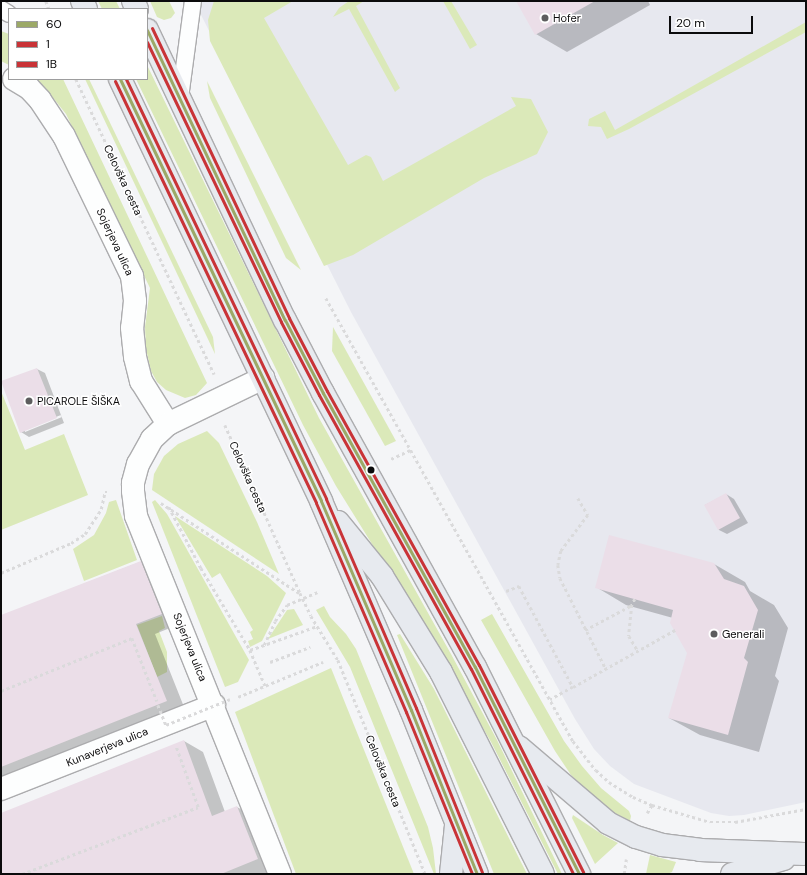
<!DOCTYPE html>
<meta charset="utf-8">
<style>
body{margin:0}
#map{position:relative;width:807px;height:875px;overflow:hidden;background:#f4f5f7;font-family:"DM Sans",sans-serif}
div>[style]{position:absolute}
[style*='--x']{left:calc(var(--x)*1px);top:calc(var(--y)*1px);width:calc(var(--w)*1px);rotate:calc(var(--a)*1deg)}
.built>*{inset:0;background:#e7e8ef}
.green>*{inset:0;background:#dbe9b9}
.shadow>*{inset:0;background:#0003}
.building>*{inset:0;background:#ebdee8}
.path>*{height:2.5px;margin-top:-1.25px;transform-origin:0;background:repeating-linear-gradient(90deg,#dadadb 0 3px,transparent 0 6px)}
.roads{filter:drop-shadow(1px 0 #acacae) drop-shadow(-1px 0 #acacae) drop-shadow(0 1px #acacae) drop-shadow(0 -1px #acacae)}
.lane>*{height:16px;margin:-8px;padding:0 8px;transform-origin:8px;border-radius:8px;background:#fdfefe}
.street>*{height:22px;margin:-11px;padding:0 11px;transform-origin:11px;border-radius:11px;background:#fdfefe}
.primary>*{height:22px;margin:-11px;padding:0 11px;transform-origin:11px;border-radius:11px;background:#e7eaef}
.path-bridge>*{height:2.5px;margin-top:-1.25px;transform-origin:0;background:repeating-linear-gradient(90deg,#dadadb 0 3px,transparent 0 6px)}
.bus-1>*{height:3px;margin:-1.5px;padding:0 1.5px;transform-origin:1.5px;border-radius:1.5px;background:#9ca967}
.bus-2>*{height:3px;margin:-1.5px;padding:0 1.5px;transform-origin:1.5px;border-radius:1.5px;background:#c93337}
.bus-3>*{height:3px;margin:-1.5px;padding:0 1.5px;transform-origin:1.5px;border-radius:1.5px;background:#c93337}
.dots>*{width:11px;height:11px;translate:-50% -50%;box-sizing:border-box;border:2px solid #fff;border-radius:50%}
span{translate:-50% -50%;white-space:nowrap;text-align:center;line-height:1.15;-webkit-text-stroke:3px #fff;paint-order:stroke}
.poi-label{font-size:11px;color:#0b0b0c}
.left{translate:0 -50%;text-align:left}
.street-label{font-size:11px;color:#0b0b0c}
.frame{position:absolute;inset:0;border:2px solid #0b0b0c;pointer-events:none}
.legend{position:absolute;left:8px;top:8px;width:140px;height:72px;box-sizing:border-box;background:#fff;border:1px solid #9d9d9e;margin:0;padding:5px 7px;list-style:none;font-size:12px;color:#0b0b0c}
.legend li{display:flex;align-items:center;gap:8px;height:20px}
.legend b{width:20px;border:1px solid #9d9d9e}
.scale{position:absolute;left:669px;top:16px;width:84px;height:18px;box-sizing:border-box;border:2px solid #0b0b0c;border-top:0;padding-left:5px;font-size:12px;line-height:14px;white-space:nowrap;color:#0b0b0c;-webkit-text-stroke:3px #fff;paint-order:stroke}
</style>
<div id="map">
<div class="built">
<i style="clip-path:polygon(194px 1px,806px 1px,806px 802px,744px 815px,729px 816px,711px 813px,634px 784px,610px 766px,594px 749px,575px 719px,351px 312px)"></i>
</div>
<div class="green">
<i style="clip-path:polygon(98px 1px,116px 1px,120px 9px,102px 9px)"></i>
<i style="clip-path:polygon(150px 1px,169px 1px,175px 13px,171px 18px,164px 20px,157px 17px)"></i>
<i style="clip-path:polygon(214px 1px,293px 1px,264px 18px,348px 165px,366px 155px,371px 157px,383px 181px,516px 106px,511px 97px,531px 99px,548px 132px,537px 154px,484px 178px,353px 255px,324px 266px,210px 41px,208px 20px)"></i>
<i style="clip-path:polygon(349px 1px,364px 1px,356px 6px,400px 88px,395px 92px,349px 9px,333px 17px,339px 8px)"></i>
<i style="clip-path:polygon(443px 1px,451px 1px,477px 45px,470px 49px)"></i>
<i style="clip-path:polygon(806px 22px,806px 32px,629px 129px,607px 139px,601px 127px,588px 126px,589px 119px,605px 111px,615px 130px)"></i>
<i style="clip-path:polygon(1px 31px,9px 34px,9px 65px,1px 61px)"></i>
<i style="clip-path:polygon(147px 65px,319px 418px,451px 654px,497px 740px,562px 874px,558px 874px,491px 742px,442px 657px,336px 486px,303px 425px,136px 79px,147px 79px)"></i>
<i style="clip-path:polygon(34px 79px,63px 79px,207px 383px,196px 395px,185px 398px,166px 390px,157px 382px,151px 371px,146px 349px,145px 327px,150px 288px,66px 114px,46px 89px)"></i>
<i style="clip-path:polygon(85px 79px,89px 79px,213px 337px,215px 354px)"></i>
<i style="clip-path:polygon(207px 81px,301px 270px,286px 258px,210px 98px)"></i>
<i style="clip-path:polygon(333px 327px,396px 441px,385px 446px,332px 351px)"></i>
<i style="clip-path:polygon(1px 391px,25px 450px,64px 434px,88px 495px,1px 530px)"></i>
<i style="clip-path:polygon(207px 431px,219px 443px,257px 522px,279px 574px,152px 490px,154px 474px,164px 456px,178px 444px)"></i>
<i style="clip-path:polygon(116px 500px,137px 560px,84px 581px,73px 549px,94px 535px,106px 513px,109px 502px)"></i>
<i style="clip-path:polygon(155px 500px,167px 514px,249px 660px,238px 682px,225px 687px,152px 502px)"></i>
<i style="clip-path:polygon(175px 516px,267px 576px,286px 593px,262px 641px,250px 647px,248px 641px,253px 639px,250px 632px,253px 630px,220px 573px,212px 578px)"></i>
<i style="clip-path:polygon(324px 606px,330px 617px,346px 634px,356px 649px,428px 827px,433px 848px,436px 874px,434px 874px,350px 667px,316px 610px)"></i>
<i style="clip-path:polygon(294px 609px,303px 625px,268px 639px,287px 610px)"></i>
<i style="clip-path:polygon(492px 614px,564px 741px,582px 766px,601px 788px,629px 811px,631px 816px,630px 821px,615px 813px,594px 797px,571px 775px,555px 751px,481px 620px)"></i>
<i style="clip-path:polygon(162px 616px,165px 628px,159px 631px,167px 652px,167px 672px,157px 677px,137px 625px)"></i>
<i style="clip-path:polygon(400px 634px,434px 689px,527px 874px,494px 874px,397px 635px)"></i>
<i style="clip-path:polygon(331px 668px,414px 874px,296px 874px,235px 712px)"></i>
<i style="clip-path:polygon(573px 815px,603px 835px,618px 843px,595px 864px,572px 818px)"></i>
<i style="clip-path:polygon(650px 855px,676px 862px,672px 872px,667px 874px,646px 874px)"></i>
</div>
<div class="shadow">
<i style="clip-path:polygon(517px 1px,648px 1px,650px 5px,567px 52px,536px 34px)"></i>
<i style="clip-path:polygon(evenodd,37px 369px,45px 373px,64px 423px,29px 437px,21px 432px,37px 369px,61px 415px,62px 417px,25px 432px,25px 429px,61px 415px)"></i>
<i style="clip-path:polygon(726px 494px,734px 499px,748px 523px,727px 534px,719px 530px,705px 505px)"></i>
<i style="clip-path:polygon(140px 562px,160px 573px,180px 624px,155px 634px,186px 712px,1px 785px,1px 616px)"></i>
<i style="clip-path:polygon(714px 564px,745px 582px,750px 591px,774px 605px,788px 628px,775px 676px,779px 681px,759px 752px,700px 735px,669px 718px,688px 653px,673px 618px,626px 605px,596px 587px)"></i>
<i style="clip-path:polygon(184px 741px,203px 752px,225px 812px,237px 807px,256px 818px,276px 870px,266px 874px,1px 874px,1px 814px)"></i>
</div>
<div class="building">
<i style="clip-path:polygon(516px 1px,595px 1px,535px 35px)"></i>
<i style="clip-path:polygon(37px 368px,57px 418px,20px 433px,1px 381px)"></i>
<i style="clip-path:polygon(726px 493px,740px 518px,718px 530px,704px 505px)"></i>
<i style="clip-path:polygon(609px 535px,714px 563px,724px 579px,744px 586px,758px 610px,744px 658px,748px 662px,728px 735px,668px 718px,687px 653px,670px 623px,673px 610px,595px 588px)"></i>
<i style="clip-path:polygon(141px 561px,162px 614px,136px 624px,167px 701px,1px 767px,1px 615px)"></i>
<i style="clip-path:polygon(184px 740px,212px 816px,237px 806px,258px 859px,221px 874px,1px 874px,1px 813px)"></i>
</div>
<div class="path">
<i style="--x:46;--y:1;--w:9;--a:69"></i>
<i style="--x:76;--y:79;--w:326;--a:64.9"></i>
<i style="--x:326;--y:298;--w:507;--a:60.86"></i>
<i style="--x:573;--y:741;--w:37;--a:52"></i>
<i style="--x:596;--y:770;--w:18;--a:43"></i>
<i style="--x:609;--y:782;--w:28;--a:32"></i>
<i style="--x:633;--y:797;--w:21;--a:23"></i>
<i style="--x:652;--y:805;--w:60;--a:16.3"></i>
<i style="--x:710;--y:822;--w:25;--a:0"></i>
<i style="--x:735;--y:822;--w:72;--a:-10.4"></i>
<i style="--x:225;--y:425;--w:184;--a:65.9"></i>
<i style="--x:300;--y:593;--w:25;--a:64"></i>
<i style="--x:311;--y:616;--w:52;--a:58.5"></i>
<i style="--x:338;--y:660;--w:230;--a:67.8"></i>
<i style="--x:391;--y:459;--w:21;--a:-25"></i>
<i style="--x:578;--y:498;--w:20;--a:60"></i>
<i style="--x:588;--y:515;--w:45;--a:126.9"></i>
<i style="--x:561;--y:551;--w:14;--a:102"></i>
<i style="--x:558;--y:565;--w:13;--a:81"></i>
<i style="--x:560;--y:578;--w:102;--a:63.2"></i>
<i style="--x:161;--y:503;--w:165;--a:33.1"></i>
<i style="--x:169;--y:507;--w:69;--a:62.3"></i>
<i style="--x:201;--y:568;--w:96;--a:59.1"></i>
<i style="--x:250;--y:650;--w:39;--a:67"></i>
<i style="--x:1;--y:573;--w:76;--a:-23.2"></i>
<i style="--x:71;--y:543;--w:17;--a:-33"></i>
<i style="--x:85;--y:534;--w:30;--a:-57"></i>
<i style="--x:101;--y:509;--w:17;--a:-77"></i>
<i style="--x:105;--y:492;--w:2;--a:0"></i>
<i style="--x:506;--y:591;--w:14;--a:-21"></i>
<i style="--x:519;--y:586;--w:115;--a:61.9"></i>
<i style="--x:573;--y:687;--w:26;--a:151"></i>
<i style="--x:635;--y:599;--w:7;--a:117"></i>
<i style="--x:632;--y:605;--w:31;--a:96"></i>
<i style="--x:629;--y:636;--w:17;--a:59"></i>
<i style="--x:585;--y:630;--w:53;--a:-28"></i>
<i style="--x:264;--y:645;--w:26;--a:-65"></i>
<i style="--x:275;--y:621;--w:20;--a:-53"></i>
<i style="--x:287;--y:605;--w:33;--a:-23"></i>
<i style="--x:250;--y:650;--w:71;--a:-19.7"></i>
<i style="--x:270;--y:662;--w:43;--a:-20.6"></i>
<i style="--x:573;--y:687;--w:117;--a:-29.2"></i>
<i style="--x:1;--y:691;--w:141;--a:-22"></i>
<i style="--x:132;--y:638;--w:68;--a:68.4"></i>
<i style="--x:238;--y:697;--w:92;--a:-22.4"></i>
<i style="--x:647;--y:813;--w:9;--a:-58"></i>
<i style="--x:22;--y:874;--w:188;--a:-20.8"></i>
<i style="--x:198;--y:807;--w:64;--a:-110.1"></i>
<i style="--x:624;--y:874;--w:15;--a:-82"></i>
</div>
<div class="roads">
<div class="lane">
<i style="--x:1;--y:9;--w:9;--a:32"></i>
<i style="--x:180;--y:98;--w:98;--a:-82.4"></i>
</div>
<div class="street">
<i style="--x:14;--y:79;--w:17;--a:31"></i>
<i style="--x:29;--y:88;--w:16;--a:47"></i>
<i style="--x:40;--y:100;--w:43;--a:56.3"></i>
<i style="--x:64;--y:136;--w:156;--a:64.1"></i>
<i style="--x:132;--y:276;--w:25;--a:83"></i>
<i style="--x:135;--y:301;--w:27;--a:96"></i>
<i style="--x:132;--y:328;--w:29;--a:84"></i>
<i style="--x:135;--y:357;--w:25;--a:76"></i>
<i style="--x:141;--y:381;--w:51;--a:57.9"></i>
<i style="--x:168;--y:424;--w:106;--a:-25.8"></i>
<i style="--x:168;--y:424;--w:22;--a:137"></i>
<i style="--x:152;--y:439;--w:29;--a:119"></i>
<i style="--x:138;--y:464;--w:20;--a:105"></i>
<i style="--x:133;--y:483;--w:8;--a:90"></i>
<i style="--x:133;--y:491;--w:25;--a:83"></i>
<i style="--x:136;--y:516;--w:386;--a:68.1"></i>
<i style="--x:1;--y:789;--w:229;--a:-21.5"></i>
</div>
<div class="primary">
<i style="--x:82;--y:1;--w:9;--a:63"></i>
<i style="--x:133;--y:1;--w:9;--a:63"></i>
<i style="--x:147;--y:30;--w:321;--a:64.6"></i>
<i style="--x:285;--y:320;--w:82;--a:62.5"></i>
<i style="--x:323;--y:393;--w:313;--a:61"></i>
<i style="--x:475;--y:667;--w:232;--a:63.3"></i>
<i style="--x:120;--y:79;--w:467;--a:64.5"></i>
<i style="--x:321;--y:501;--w:228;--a:66.7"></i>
<i style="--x:411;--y:710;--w:177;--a:68.1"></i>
<i style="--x:338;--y:522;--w:70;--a:50.8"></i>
<i style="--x:382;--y:576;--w:113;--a:58.4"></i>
<i style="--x:441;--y:672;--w:226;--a:63.2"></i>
<i style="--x:519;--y:747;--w:117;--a:40.5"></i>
<i style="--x:608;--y:823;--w:31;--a:27"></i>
<i style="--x:636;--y:837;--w:27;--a:17"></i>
<i style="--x:662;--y:845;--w:38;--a:7"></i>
<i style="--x:700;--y:850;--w:104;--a:2.2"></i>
<i style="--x:451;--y:874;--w:48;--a:-84.1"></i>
<i style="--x:732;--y:874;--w:54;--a:-16.1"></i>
</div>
</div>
<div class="path-bridge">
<i style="--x:158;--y:705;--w:22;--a:68"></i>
<i style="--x:166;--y:725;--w:69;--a:-22.1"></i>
</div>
<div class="bus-1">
<i style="--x:147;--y:30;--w:321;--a:64.6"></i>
<i style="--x:285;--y:320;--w:82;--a:62.5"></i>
<i style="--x:323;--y:393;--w:313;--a:61"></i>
<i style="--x:475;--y:667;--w:232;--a:63.3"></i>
<i style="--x:120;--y:79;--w:467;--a:64.5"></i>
<i style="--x:321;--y:501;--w:228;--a:66.7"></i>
<i style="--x:411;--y:710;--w:177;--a:68.1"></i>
</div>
<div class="bus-2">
<i style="--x:147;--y:42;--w:310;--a:64.4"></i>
<i style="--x:281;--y:322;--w:82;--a:62.5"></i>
<i style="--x:319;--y:395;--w:313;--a:61"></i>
<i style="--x:471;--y:669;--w:229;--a:63.5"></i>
<i style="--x:115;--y:81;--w:467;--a:64.5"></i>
<i style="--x:316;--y:503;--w:228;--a:66.7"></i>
<i style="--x:406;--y:712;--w:175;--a:67.8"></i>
</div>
<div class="bus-3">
<i style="--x:152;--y:28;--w:321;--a:64.7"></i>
<i style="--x:289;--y:318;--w:82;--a:62.5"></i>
<i style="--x:327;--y:391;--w:313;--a:61"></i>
<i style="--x:479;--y:665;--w:232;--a:63.3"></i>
<i style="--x:126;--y:79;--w:465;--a:64.5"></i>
<i style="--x:326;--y:499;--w:228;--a:66.7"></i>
<i style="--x:416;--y:708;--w:177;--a:68.1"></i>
</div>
<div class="dots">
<i style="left:545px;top:18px;background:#5d5d5e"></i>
<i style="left:29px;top:401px;background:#5d5d5e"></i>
<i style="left:371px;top:470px;background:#0b0b0c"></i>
<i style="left:714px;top:634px;background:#5d5d5e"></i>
</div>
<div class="poi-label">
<span class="left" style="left:553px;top:18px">Hofer</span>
<span class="left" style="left:37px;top:401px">PICAROLE ŠIŠKA</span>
<span class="left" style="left:722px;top:634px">Generali</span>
</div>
<div class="street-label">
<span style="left:123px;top:180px;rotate:65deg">Celovška cesta</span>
<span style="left:115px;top:242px;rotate:65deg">Sojerjeva ulica</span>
<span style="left:248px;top:477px;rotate:66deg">Celovška cesta</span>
<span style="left:190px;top:647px;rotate:68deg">Sojerjeva ulica</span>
<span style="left:107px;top:747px;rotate:-22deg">Kunaverjeva ulica</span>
<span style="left:383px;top:771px;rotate:68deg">Celovška cesta</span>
</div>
<div class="frame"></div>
<ul class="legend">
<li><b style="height:5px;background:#9ca967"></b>60</li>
<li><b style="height:5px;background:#c93337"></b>1</li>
<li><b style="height:5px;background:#c93337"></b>1B</li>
</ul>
<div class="scale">20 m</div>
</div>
